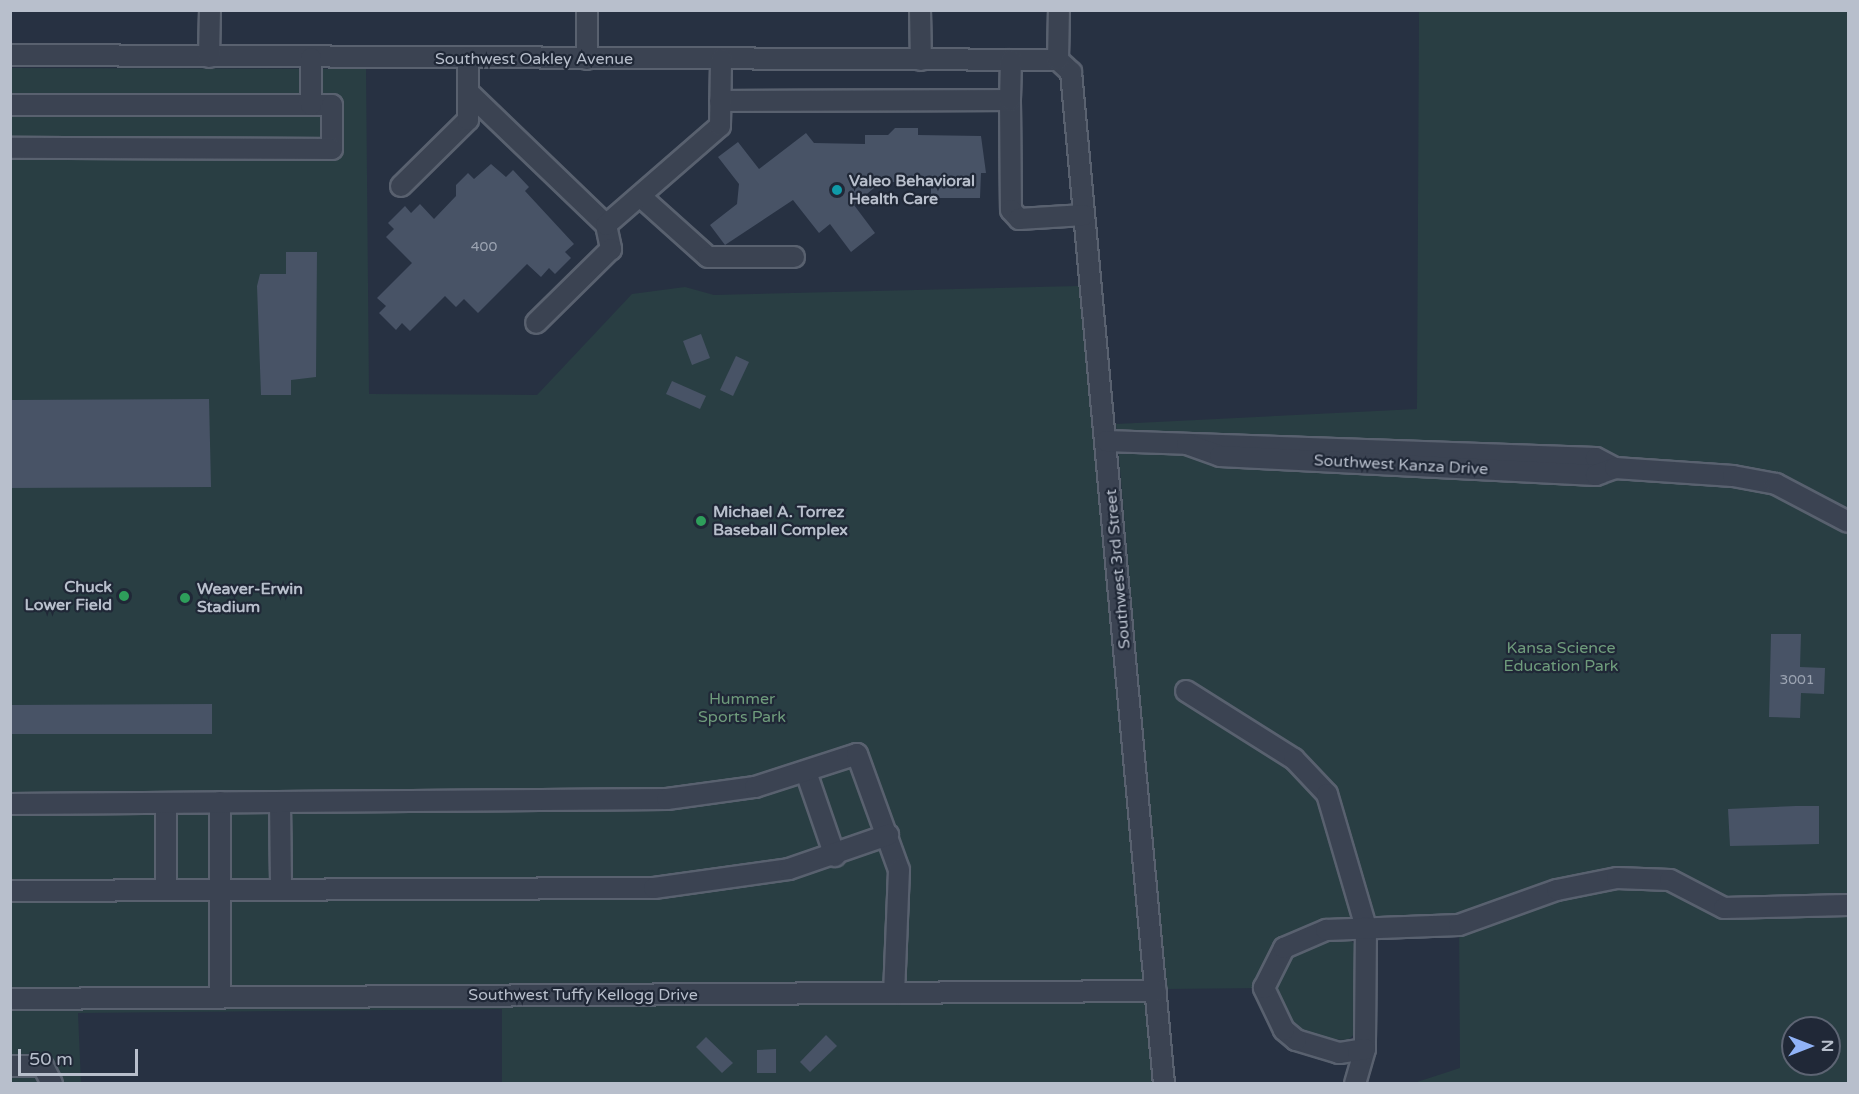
<!DOCTYPE html>
<style>
body{margin:0}
#map{position:relative;width:1859px;height:1094px;overflow:hidden;background:#273142;font-family:"Varela Round",sans-serif}
div>[style]{position:absolute}
[style*='--x']{left:calc(var(--x)*1px);top:calc(var(--y)*1px);width:calc(var(--w)*1px);rotate:calc(var(--a)*1deg)}
.green>*{inset:0;background:#293e43}
.building>*{inset:0;background:#485366}
.roads{filter:drop-shadow(2px 0 #59616f) drop-shadow(-2px 0 #59616f) drop-shadow(0 2px #59616f) drop-shadow(0 -2px #59616f)}
.minor>*{height:20px;margin:-10px;padding:0 10px;transform-origin:10px;border-radius:10px;background:#3b4352}
.dots>*{width:16px;height:16px;translate:-50% -50%;box-sizing:border-box;border:3px solid #202837;border-radius:50%}
span{translate:-50% -50%;white-space:nowrap;text-align:center;line-height:1.15;-webkit-text-stroke:4.5px #202837;paint-order:stroke}
.number-label{font-size:14px;color:#9ca4b2}
.number-label span{-webkit-text-stroke-width:0}
.street-label{font-size:16px;color:#b8bfcc}
.poi-label{font-size:16px;color:#b8bfcc;font-weight:700}
.left{translate:0 -50%;text-align:left}
.right{translate:-100% -50%;text-align:right}
.park-label{font-size:16px;color:#6f9c7c}
.frame{position:absolute;inset:0;border:12px solid #b8bfcc;pointer-events:none}
.north{position:absolute;left:1781px;top:1016px;width:60px;height:60px;box-sizing:border-box;background:#202837;border:2px solid #5d6473;border-radius:50%;rotate:90deg;font-size:16px;font-weight:700;line-height:24px;text-align:center;color:#b8bfcc}
.north::after{content:'';display:block;margin:auto;width:21px;height:27px;background:#91b3f7;clip-path:polygon(50% 0,100% 100%,50% 72%,0 100%)}
.scale{position:absolute;left:18px;top:1049px;width:120px;height:27px;box-sizing:border-box;border:3px solid #b8bfcc;border-top:0;padding-left:8px;font-size:18px;line-height:21px;white-space:nowrap;color:#b8bfcc;-webkit-text-stroke:4px #202837;paint-order:stroke}
</style>
<div id="map">
<div class="green">
<i style="clip-path:polygon(evenodd,1419px 11px,1848px 11px,1848px 1083px,1414px 1083px,1460px 1068px,1459px 925px,1305px 936px,1264px 988px,1166px 989px,1116px 424px,1417px 409px,1419px 11px,1793px 1028px,1829px 1028px,1829px 1064px,1793px 1064px,1793px 1028px)"></i>
<i style="clip-path:polygon(11px 68px,366px 69px,369px 394px,537px 395px,632px 294px,685px 287px,714px 295px,1079px 286px,1154px 1083px,502px 1083px,502px 1009px,78px 1013px,81px 1083px,11px 1083px)"></i>
<i style="clip-path:polygon(1346px 937px,1359px 947px,1361px 1028px,1348px 1040px,1309px 1038px,1284px 1019px,1274px 996px,1277px 975px,1294px 948px,1316px 938px)"></i>
</div>
<div class="building">
<i style="clip-path:polygon(895px 128px,918px 128px,918px 135px,981px 136px,986px 173px,981px 173px,980px 198px,931px 198px,931px 182px,881px 182px,854px 205px,875px 233px,851px 252px,830px 224px,819px 233px,793px 200px,725px 245px,710px 225px,737px 204px,739px 184px,718px 157px,738px 142px,759px 169px,806px 133px,814px 143px,865px 144px,865px 135px,888px 135px)"></i>
<i style="clip-path:polygon(491px 164px,506px 177px,513px 170px,529px 187px,525px 191px,574px 244px,565px 252px,571px 258px,555px 274px,549px 268px,541px 277px,527px 264px,478px 313px,464px 299px,456px 307px,445px 296px,410px 331px,402px 323px,396px 330px,379px 313px,386px 306px,377px 298px,412px 263px,386px 237px,394px 229px,388px 223px,405px 206px,411px 213px,420px 204px,434px 219px,456px 196px,456px 185px,468px 173px,474px 179px)"></i>
<i style="clip-path:polygon(286px 252px,317px 252px,316px 377px,291px 380px,291px 395px,261px 395px,257px 286px,260px 274px,286px 274px)"></i>
<i style="clip-path:polygon(701px 334px,710px 358px,692px 365px,683px 341px)"></i>
<i style="clip-path:polygon(736px 356px,749px 362px,733px 396px,720px 390px)"></i>
<i style="clip-path:polygon(672px 381px,706px 396px,700px 409px,666px 394px)"></i>
<i style="clip-path:polygon(209px 399px,211px 487px,10px 488px,10px 400px)"></i>
<i style="clip-path:polygon(1771px 634px,1801px 634px,1800px 667px,1825px 668px,1824px 694px,1801px 693px,1800px 718px,1769px 717px)"></i>
<i style="clip-path:polygon(212px 704px,212px 734px,10px 734px,10px 705px)"></i>
<i style="clip-path:polygon(1796px 806px,1819px 806px,1819px 844px,1730px 846px,1728px 809px)"></i>
<i style="clip-path:polygon(826px 1035px,837px 1046px,810px 1072px,800px 1062px)"></i>
<i style="clip-path:polygon(706px 1037px,733px 1063px,722px 1073px,696px 1047px)"></i>
<i style="clip-path:polygon(776px 1049px,776px 1073px,757px 1073px,757px 1050px)"></i>
</div>
<div class="roads">
<div class="minor">
<i style="--x:587;--y:10;--w:49;--a:90"></i>
<i style="--x:920;--y:10;--w:50;--a:88.9"></i>
<i style="--x:10;--y:55;--w:1048;--a:0.27"></i>
<i style="--x:209;--y:57;--w:47;--a:-88.8"></i>
<i style="--x:1058;--y:60;--w:18;--a:43"></i>
<i style="--x:1071;--y:72;--w:1016;--a:84.75"></i>
<i style="--x:1058;--y:60;--w:50;--a:-88.9"></i>
<i style="--x:468;--y:92;--w:192;--a:43.9"></i>
<i style="--x:606;--y:225;--w:25;--a:78"></i>
<i style="--x:611;--y:249;--w:105;--a:135.4"></i>
<i style="--x:1010;--y:100;--w:110;--a:89.5"></i>
<i style="--x:1011;--y:210;--w:12;--a:48"></i>
<i style="--x:1019;--y:219;--w:65;--a:-3.5"></i>
<i style="--x:720;--y:101;--w:290;--a:-0.2"></i>
<i style="--x:1010;--y:100;--w:40;--a:-88.6"></i>
<i style="--x:10;--y:105;--w:322;--a:0"></i>
<i style="--x:332;--y:105;--w:44;--a:90"></i>
<i style="--x:332;--y:149;--w:322;--a:-179.8"></i>
<i style="--x:311;--y:105;--w:47;--a:-90"></i>
<i style="--x:401;--y:186;--w:94;--a:-44.6"></i>
<i style="--x:468;--y:120;--w:62;--a:-90"></i>
<i style="--x:640;--y:196;--w:91;--a:41.9"></i>
<i style="--x:708;--y:257;--w:86;--a:0"></i>
<i style="--x:606;--y:225;--w:151;--a:-41"></i>
<i style="--x:720;--y:126;--w:67;--a:-89.1"></i>
<i style="--x:1106;--y:441;--w:490;--a:2"></i>
<i style="--x:1596;--y:458;--w:21;--a:28"></i>
<i style="--x:1187;--y:444;--w:35;--a:20"></i>
<i style="--x:1220;--y:456;--w:376;--a:2.9"></i>
<i style="--x:1596;--y:475;--w:20;--a:-20"></i>
<i style="--x:1615;--y:468;--w:118;--a:3.9"></i>
<i style="--x:1733;--y:476;--w:44;--a:10.5"></i>
<i style="--x:1776;--y:484;--w:81;--a:27.8"></i>
<i style="--x:1186;--y:691;--w:128;--a:32.2"></i>
<i style="--x:1294;--y:759;--w:48;--a:46.7"></i>
<i style="--x:1327;--y:794;--w:139;--a:73.7"></i>
<i style="--x:1366;--y:927;--w:122;--a:90.5"></i>
<i style="--x:1365;--y:1049;--w:36;--a:106"></i>
<i style="--x:806;--y:772;--w:89;--a:71"></i>
<i style="--x:220;--y:802;--w:196;--a:90"></i>
<i style="--x:280;--y:802;--w:88;--a:89.3"></i>
<i style="--x:166;--y:803;--w:87;--a:90"></i>
<i style="--x:10;--y:804;--w:657;--a:-0.44"></i>
<i style="--x:667;--y:799;--w:89;--a:-7.8"></i>
<i style="--x:755;--y:787;--w:107;--a:-17.9"></i>
<i style="--x:857;--y:754;--w:123;--a:70.1"></i>
<i style="--x:899;--y:870;--w:123;--a:92.3"></i>
<i style="--x:10;--y:891;--w:644;--a:-0.27"></i>
<i style="--x:654;--y:888;--w:136;--a:-8"></i>
<i style="--x:789;--y:869;--w:105;--a:-19"></i>
<i style="--x:10;--y:999;--w:1146;--a:-0.4"></i>
<i style="--x:1365;--y:1049;--w:26;--a:171"></i>
<i style="--x:1339;--y:1053;--w:45;--a:-163.2"></i>
<i style="--x:1296;--y:1040;--w:16;--a:-140"></i>
<i style="--x:1284;--y:1030;--w:47;--a:-115.5"></i>
<i style="--x:1264;--y:988;--w:45;--a:-63.4"></i>
<i style="--x:1284;--y:948;--w:46;--a:-23.2"></i>
<i style="--x:1326;--y:930;--w:133;--a:-2.2"></i>
<i style="--x:1459;--y:925;--w:104;--a:-19.7"></i>
<i style="--x:1557;--y:890;--w:61;--a:-11.3"></i>
<i style="--x:1617;--y:878;--w:53;--a:2.2"></i>
<i style="--x:1670;--y:880;--w:61;--a:27.4"></i>
<i style="--x:1724;--y:908;--w:124;--a:-1.4"></i>
<i style="--x:10;--y:1066;--w:33;--a:0"></i>
<i style="--x:43;--y:1066;--w:20;--a:63"></i>
</div>
</div>
<div class="dots">
<i style="left:837px;top:190px;background:#0f9aa8"></i>
<i style="left:701px;top:521px;background:#2e9e5b"></i>
<i style="left:124px;top:596px;background:#2e9e5b"></i>
<i style="left:185px;top:598px;background:#2e9e5b"></i>
</div>
<div class="number-label">
<span style="left:484px;top:247px">400</span>
<span style="left:1797px;top:680px">3001</span>
</div>
<div class="street-label">
<span style="left:534px;top:59px">Southwest Oakley Avenue</span>
<span style="left:1401px;top:465px;rotate:3deg">Southwest Kanza Drive</span>
<span style="left:1118px;top:569px;rotate:-95deg">Southwest 3rd Street</span>
<span style="left:583px;top:995px">Southwest Tuffy Kellogg Drive</span>
</div>
<div class="poi-label">
<span class="left" style="left:849px;top:190px">Valeo Behavioral<br>Health Care</span>
<span class="left" style="left:713px;top:521px">Michael A. Torrez<br>Baseball Complex</span>
<span class="right" style="left:112px;top:596px">Chuck<br>Lower Field</span>
<span class="left" style="left:197px;top:598px">Weaver-Erwin<br>Stadium</span>
</div>
<div class="park-label">
<span style="left:1561px;top:657px">Kansa Science<br>Education Park</span>
<span style="left:742px;top:708px">Hummer<br>Sports Park</span>
</div>
<div class="frame"></div>
<div class="north">N</div>
<div class="scale">50 m</div>
</div>
